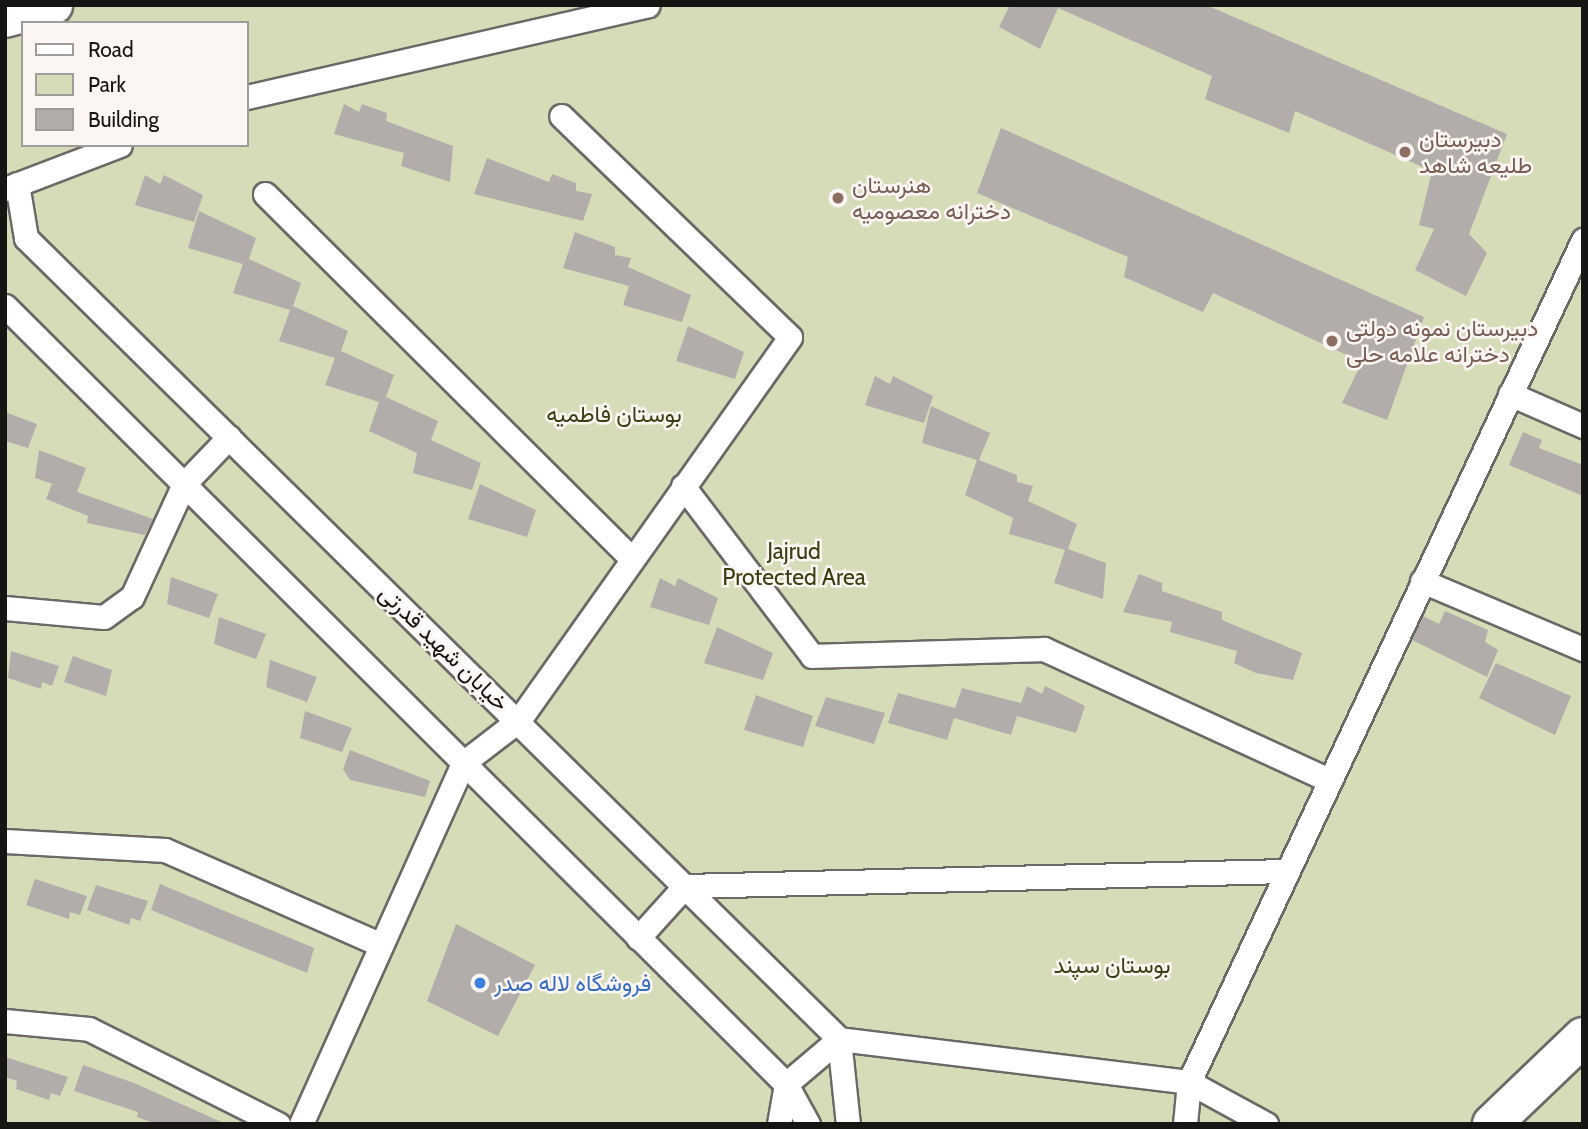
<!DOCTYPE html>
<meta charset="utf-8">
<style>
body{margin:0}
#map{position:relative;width:1588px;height:1129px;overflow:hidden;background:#eee9e6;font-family:Cabin,Vazirmatn,sans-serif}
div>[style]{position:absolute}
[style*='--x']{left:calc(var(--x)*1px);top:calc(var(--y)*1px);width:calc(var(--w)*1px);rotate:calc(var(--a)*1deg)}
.green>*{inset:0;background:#d7dcb8}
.building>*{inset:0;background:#b2adab}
.roads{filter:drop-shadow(2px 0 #6c6866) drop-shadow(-2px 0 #6c6866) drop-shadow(0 2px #6c6866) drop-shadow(0 -2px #6c6866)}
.street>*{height:23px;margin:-11.5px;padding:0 11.5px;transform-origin:11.5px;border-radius:11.5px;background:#fff}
.highway>*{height:38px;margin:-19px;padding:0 19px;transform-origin:19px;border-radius:19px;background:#fff}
.dots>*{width:19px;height:19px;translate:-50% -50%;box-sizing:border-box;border:4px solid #fbf6f4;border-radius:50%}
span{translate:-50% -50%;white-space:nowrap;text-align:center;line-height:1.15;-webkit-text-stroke:5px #fbf6f4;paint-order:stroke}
.education-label{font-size:23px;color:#785e54}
.left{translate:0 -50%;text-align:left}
.park-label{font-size:23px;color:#3b3e0f}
.street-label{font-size:23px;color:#171514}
.shop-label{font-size:23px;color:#366cbe}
.frame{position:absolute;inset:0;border:7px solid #171514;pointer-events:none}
.legend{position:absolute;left:21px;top:21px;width:228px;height:126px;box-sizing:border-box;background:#fbf6f4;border:2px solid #a09c9a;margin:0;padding:9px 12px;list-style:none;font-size:21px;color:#171514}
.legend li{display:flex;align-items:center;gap:14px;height:35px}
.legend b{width:35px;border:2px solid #a09c9a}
</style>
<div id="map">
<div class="green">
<i style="clip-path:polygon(evenodd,5px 5px,1583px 5px,1583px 1124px,5px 1124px,5px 5px,23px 23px,247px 23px,247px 145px,23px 145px,23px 23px)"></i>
</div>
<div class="building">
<i style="clip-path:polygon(1010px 5px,1206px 5px,1507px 134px,1469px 234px,1487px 253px,1466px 296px,1415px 270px,1434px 229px,1419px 225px,1432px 171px,1295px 111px,1289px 133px,1205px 99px,1212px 76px,1058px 8px,1040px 49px,999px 27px)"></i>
<i style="clip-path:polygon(344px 104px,359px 112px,362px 104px,387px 113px,386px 121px,453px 146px,450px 182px,401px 166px,404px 153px,334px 134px)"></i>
<i style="clip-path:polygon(1001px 128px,1424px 317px,1387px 420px,1342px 403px,1362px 362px,1213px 293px,1203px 312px,1124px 277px,1128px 257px,977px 193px)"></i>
<i style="clip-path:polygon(487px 158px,549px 182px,552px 174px,576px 183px,576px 191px,592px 194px,583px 221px,474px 194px)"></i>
<i style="clip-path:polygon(145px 175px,160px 184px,164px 175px,203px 195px,194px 222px,135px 205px)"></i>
<i style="clip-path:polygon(199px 211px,256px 238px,249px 259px,301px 283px,293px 306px,348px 331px,341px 351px,394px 375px,386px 397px,438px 421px,431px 440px,481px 463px,472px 490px,413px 473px,417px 453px,369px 431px,379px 402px,325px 385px,335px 358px,279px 341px,290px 310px,233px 293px,243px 264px,188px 248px)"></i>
<i style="clip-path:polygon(575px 232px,615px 247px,615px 255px,631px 258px,628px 267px,691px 295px,682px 322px,623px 305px,629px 286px,563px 268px)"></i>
<i style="clip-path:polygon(688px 326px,744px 352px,735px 379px,676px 361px)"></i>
<i style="clip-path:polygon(875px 376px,890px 384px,893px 376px,933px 396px,924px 423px,865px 405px)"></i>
<i style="clip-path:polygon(931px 406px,990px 433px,979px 460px,1017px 475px,1017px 482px,1033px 486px,1028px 501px,1077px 524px,1068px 549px,1106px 563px,1103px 599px,1054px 583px,1065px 550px,1009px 534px,1013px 518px,965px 495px,977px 460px,922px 443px)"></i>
<i style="clip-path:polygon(5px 412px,37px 424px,28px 448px,5px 441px)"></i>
<i style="clip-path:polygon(1523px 432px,1542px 440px,1539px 448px,1583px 465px,1583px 496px,1509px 465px)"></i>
<i style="clip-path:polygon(39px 450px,86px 468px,77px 492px,153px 519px,145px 535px,87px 523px,88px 516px,46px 499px,52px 484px,76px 492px,35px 478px)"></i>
<i style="clip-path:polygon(480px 484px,536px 510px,527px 537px,468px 519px)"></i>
<i style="clip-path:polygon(1139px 574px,1162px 583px,1162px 591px,1222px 612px,1222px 620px,1302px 653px,1293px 680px,1256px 673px,1234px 663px,1237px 651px,1170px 632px,1172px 622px,1123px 612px)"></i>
<i style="clip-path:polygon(171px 577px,218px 594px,209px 618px,167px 604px)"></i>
<i style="clip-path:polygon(660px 578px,675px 586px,678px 578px,718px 598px,709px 625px,650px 607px)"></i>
<i style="clip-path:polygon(1445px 611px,1488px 630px,1485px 642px,1498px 650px,1487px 677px,1412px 640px,1423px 616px,1439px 624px)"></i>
<i style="clip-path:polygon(219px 617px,266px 634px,256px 659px,214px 644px)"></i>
<i style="clip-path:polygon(717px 627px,773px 653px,763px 680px,704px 663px)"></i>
<i style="clip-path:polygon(11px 651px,59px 666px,52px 686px,42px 682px,41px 689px,8px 678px)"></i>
<i style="clip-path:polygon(73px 656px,112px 670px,106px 696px,64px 682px)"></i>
<i style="clip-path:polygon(270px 660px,317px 677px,307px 702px,266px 687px)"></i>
<i style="clip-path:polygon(1496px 663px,1571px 696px,1555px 735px,1479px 698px)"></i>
<i style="clip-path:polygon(1027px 686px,1042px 694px,1045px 686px,1085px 706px,1076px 733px,1017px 716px,1011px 735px,954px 718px,947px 740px,888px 723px,898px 693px,955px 708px,962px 688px,1021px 703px)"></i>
<i style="clip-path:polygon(756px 695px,813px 716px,803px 747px,744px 730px)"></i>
<i style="clip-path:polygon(826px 697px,885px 713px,874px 744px,815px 726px)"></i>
<i style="clip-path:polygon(305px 711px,352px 728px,342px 752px,300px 738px)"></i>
<i style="clip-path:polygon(350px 750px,430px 781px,425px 797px,350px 780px,343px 769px)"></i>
<i style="clip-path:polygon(35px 879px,87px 896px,80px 915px,70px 912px,69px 919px,26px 905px)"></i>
<i style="clip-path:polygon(160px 884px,314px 948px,307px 973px,151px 910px)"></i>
<i style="clip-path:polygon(96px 885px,148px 901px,140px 921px,131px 918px,129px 925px,87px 910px)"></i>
<i style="clip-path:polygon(456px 924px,535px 965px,498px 1036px,427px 1001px)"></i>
<i style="clip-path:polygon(5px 1057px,68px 1077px,60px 1096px,51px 1093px,49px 1100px,16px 1089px,17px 1081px,5px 1077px)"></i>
<i style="clip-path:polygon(83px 1065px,134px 1083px,226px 1124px,156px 1124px,137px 1117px,138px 1112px,74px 1091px)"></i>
</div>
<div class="roads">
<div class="street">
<i style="--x:247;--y:97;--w:411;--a:-12.9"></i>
<i style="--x:17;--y:184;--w:55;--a:80.5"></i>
<i style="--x:26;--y:238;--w:1141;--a:44.57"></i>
<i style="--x:839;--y:1039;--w:85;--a:84"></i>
<i style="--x:5;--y:189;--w:123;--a:-20.9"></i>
<i style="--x:265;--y:194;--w:516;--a:44.84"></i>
<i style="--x:5;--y:306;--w:1102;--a:44.89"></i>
<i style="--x:786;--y:1084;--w:46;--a:61.2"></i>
<i style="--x:1510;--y:394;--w:80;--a:23.7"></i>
<i style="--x:683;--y:486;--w:213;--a:52.8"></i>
<i style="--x:812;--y:656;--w:232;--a:-1.7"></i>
<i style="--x:1044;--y:649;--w:314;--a:24.7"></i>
<i style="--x:1422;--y:581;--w:175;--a:22.9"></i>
<i style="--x:5;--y:608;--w:99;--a:5.2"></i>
<i style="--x:104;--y:617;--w:34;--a:-36"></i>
<i style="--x:132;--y:597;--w:124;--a:-65.3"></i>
<i style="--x:184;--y:484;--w:65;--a:-46.2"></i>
<i style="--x:5;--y:841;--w:160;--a:3.2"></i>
<i style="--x:165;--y:850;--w:236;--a:23.7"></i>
<i style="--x:638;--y:938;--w:70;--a:-47.9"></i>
<i style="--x:685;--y:886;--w:602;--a:-1.43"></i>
<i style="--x:5;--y:1021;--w:84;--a:5.4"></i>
<i style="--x:89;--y:1029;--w:212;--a:26.7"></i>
<i style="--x:301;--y:1124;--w:396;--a:-65.8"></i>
<i style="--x:463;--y:763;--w:71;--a:-37.5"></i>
<i style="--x:519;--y:720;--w:469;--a:-54.7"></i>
<i style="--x:790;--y:337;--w:318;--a:-136"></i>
<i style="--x:779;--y:1124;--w:41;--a:-80.1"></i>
<i style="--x:786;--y:1084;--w:70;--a:-40.3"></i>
<i style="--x:839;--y:1039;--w:353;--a:7"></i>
<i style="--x:1189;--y:1082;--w:88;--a:28.6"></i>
<i style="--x:1185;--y:1124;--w:42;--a:-84.6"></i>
<i style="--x:1189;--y:1082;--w:930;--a:-64.92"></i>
</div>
<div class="highway">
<i style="--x:5;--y:18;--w:50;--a:-15.2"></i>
<i style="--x:1492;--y:1124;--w:126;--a:-43.7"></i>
</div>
</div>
<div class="dots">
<i style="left:1405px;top:152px;background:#8d6e63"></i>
<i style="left:838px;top:198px;background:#8d6e63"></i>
<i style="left:1332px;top:341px;background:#8d6e63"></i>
<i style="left:480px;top:983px;background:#3f7fe0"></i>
</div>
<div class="education-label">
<span class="left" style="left:1419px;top:152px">دبیرستان<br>طلیعه شاهد</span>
<span class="left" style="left:852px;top:198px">هنرستان<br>دخترانه معصومیه</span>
<span class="left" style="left:1346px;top:341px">دبیرستان نمونه دولتی<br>دخترانه علامه حلی</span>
</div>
<div class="park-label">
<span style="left:614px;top:414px">بوستان فاطمیه</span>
<span style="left:794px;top:564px">Jajrud<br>Protected Area</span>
<span style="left:1112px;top:965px">بوستان سپند</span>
</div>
<div class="street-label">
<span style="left:444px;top:648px;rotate:44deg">خیابان شهید قدرتی</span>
</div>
<div class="shop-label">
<span class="left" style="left:494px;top:983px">فروشگاه لاله صدر</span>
</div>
<div class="frame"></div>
<ul class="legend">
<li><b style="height:9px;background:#fff"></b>Road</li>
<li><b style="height:19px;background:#d7dcb8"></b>Park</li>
<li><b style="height:19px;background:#b2adab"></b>Building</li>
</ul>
</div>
